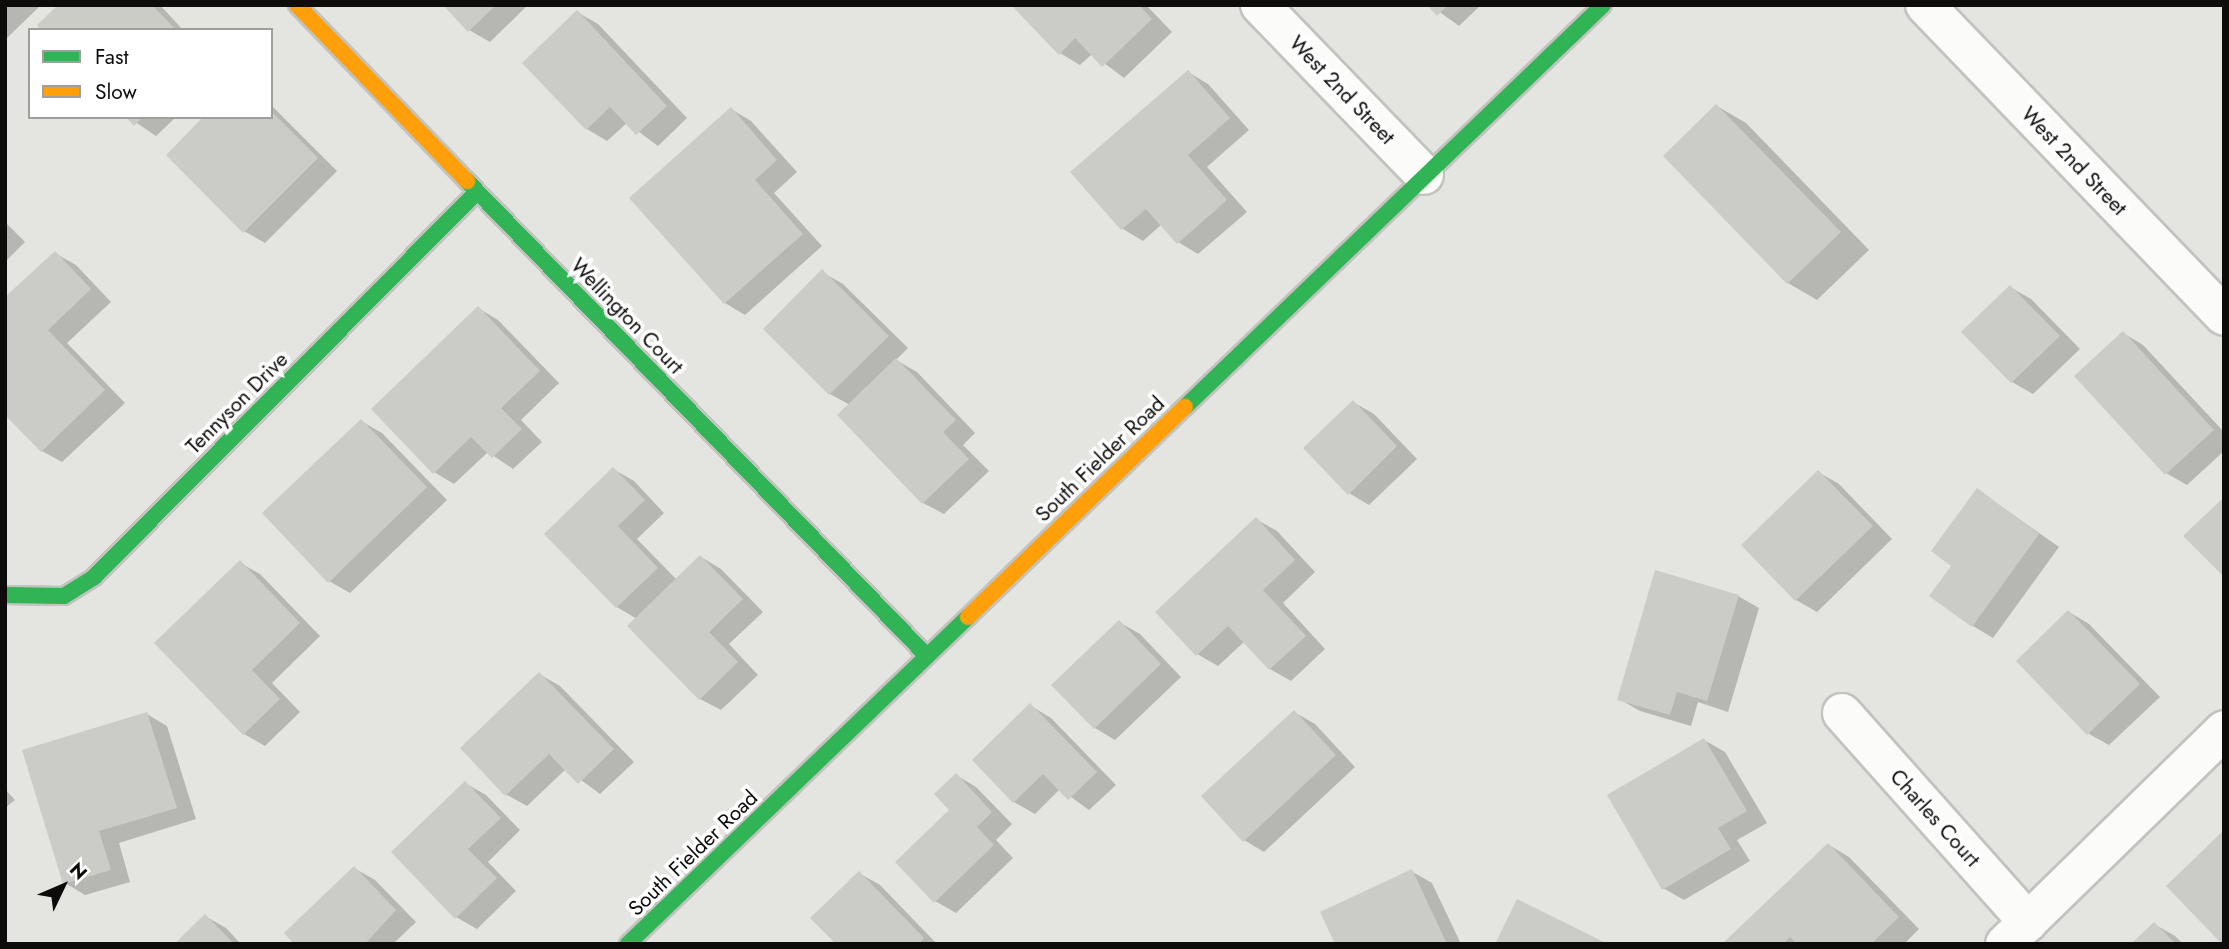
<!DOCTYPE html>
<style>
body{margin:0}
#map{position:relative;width:2229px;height:949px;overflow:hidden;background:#e4e4e0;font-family:Jost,sans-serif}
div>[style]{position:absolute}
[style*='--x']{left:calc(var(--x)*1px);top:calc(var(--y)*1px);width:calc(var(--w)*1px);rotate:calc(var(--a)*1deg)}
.shadow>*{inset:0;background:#0003}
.building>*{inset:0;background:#cbccc8}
.roads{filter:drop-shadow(2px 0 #c2c2bf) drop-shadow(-2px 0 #c2c2bf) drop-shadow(0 2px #c2c2bf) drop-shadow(0 -2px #c2c2bf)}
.street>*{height:38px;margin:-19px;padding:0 19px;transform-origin:19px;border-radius:19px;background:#fbfbfa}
.fast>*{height:16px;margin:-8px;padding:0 8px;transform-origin:8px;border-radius:8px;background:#30b455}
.slow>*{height:16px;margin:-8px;padding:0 8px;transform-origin:8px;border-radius:8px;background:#ff9f0a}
span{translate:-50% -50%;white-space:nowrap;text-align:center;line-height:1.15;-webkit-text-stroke:7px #fff;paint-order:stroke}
.street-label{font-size:21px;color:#0d0c0a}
.frame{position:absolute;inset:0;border:7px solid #0d0c0a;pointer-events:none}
.legend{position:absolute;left:28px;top:28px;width:245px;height:91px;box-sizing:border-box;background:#fff;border:2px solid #9e9e9d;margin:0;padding:9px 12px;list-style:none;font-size:21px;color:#0d0c0a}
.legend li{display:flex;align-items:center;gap:14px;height:35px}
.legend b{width:35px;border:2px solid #9e9e9d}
.north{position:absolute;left:28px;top:851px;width:70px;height:70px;-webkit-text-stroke:5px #fff;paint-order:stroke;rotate:46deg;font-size:19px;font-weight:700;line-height:28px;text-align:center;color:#0d0c0a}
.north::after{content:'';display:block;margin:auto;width:24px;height:32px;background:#0d0c0a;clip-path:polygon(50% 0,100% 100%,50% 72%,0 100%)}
</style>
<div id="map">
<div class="shadow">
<i style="clip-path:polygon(5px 5px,41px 5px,5px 40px)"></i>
<i style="clip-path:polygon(60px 5px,160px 5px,183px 30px,44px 30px)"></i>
<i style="clip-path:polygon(445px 5px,528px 5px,490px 42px,469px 30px)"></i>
<i style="clip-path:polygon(1014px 5px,1146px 5px,1172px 32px,1124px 78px,1092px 54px,1080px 65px,1060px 53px)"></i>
<i style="clip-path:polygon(1430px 5px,1481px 5px,1459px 26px)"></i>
<i style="clip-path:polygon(577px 12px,598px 24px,687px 118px,658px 146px,627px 123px,607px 141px,587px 129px)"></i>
<i style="clip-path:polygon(1188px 72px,1208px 84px,1249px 130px,1207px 167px,1247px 212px,1198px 254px,1178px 242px,1162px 224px,1143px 241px,1123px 229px,1073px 173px)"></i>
<i style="clip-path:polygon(271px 105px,337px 171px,265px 243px,244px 231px)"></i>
<i style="clip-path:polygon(1717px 106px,1746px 123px,1869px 250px,1817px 300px,1788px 283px)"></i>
<i style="clip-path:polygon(731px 109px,751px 121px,797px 172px,774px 193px,822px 246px,745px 315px,725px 303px)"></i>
<i style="clip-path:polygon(128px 117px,176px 117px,156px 136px)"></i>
<i style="clip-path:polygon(5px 222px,25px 242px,5px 262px)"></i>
<i style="clip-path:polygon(55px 253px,76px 265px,111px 302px,67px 343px,125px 403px,62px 462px,42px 451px,5px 412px)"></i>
<i style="clip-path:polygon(822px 272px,843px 284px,908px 348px,896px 360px,917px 372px,975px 433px,963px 445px,989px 471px,944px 514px,923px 503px,850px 405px,830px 394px)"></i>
<i style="clip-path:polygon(2010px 287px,2031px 299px,2080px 349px,2033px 394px,2012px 382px,1964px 332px)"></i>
<i style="clip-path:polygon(478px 308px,498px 320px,559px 383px,521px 420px,542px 442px,513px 469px,488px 452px,454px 484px,434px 472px)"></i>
<i style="clip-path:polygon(2123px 333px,2143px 345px,2224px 432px,2224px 451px,2187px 485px,2166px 473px)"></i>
<i style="clip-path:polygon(1353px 402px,1374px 414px,1417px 459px,1369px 505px,1349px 493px)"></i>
<i style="clip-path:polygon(361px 421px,382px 433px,447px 500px,350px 593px,329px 581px)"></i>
<i style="clip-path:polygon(613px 469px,634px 481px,664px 513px,637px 539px,677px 580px,701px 557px,721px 569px,763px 612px,729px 644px,758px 675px,721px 710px,700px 699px,637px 619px,617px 607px)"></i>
<i style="clip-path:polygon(1818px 472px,1839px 484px,1892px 539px,1817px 612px,1796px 600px)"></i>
<i style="clip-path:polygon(1978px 490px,2059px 547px,1993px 638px,1973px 626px,1954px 566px)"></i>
<i style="clip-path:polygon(1256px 519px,1277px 531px,1315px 572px,1283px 603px,1325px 649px,1291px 681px,1270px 669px,1245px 641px,1218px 666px,1197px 654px)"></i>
<i style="clip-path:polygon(240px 563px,260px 574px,320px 636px,272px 683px,300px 712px,265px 746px,244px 734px)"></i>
<i style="clip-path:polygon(1738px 596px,1759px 608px,1728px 712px,1698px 702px,1691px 726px,1640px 711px,1619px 699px)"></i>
<i style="clip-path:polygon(2069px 612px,2089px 624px,2160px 697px,2109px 745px,2089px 734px)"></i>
<i style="clip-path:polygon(1119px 622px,1140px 634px,1181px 677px,1115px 740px,1095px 728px)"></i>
<i style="clip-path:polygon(539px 674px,560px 686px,634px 762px,600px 794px,566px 769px,527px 806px,507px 795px,462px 749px)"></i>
<i style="clip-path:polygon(1031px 706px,1051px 718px,1116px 785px,1089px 810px,1060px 789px,1035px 814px,1014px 802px)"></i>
<i style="clip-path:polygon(1294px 712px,1315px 724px,1355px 767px,1264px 852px,1244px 840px)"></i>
<i style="clip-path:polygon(147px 714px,167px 726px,196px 819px,119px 843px,130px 882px,85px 895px,65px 883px)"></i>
<i style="clip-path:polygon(1704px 740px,1725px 752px,1767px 823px,1737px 840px,1750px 861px,1684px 900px,1663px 888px)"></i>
<i style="clip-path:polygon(956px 775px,976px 787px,1012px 824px,996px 840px,1013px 858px,956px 913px,935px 901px)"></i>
<i style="clip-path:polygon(465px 783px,486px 795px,520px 830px,488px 862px,516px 891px,477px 929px,456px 917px)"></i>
<i style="clip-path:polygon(5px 789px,15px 800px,5px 808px)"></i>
<i style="clip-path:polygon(1829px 845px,1849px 857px,1919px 929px,1904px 944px,1725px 944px)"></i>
<i style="clip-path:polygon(354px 868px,375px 880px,416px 922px,393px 944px,297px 944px)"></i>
<i style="clip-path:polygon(1411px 871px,1432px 883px,1461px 944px,1337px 944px)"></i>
<i style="clip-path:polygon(859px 873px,880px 885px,937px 944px,838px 944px)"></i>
<i style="clip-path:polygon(205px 916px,226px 928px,241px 944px,177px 944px)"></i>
<i style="clip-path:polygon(2154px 924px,2175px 936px,2183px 944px,2134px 944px)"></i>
</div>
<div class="building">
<i style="clip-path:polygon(58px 5px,152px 5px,176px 30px,41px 30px,37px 25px)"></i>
<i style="clip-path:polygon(443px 5px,496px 5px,468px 32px)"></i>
<i style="clip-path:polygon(1011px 5px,1139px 5px,1152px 19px,1102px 67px,1075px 38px,1059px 55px)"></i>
<i style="clip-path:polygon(1427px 5px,1448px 5px,1437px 16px)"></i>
<i style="clip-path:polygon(577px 10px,667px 106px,636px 135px,610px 107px,586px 130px,522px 63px)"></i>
<i style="clip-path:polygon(1188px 70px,1230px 118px,1188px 155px,1227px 200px,1177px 244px,1146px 209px,1121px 230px,1070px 172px)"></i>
<i style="clip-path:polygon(1716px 104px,1841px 232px,1787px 284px,1663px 156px)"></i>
<i style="clip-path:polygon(731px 107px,777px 160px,755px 180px,803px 234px,724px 304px,629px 198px)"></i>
<i style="clip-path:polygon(271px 111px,318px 158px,243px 233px,166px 155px,203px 117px,271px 117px)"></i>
<i style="clip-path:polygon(126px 117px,143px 117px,134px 126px)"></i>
<i style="clip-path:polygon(55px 251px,91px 289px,48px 330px,105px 390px,41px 452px,5px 415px,5px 297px)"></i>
<i style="clip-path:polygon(822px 269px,889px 336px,829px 395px,763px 329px)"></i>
<i style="clip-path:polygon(2010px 285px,2060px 336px,2011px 383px,1961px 332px)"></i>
<i style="clip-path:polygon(478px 306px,540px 371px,501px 408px,522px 429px,492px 458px,471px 437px,433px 474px,371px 409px)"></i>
<i style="clip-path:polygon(2123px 331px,2214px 430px,2165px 475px,2074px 376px)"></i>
<i style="clip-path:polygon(896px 358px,956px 420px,943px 432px,969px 459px,922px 504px,837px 415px)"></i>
<i style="clip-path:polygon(1353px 400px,1397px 446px,1348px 495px,1303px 448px)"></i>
<i style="clip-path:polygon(361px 419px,427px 487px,328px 583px,262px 513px)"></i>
<i style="clip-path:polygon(613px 467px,645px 500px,618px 526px,658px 568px,616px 608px,544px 534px)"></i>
<i style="clip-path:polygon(1818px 470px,1873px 526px,1795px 601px,1741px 545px)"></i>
<i style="clip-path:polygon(1977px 488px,2039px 534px,1972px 627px,1929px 596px,1951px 566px,1931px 551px)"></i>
<i style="clip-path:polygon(2224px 497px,2224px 577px,2183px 536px)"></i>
<i style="clip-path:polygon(1256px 517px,1295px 560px,1263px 590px,1306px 636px,1269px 670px,1228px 626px,1196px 656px,1155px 612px)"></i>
<i style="clip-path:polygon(700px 555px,743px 599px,709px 632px,738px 662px,699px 700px,627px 626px)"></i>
<i style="clip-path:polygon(240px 560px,300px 623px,252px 670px,280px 699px,243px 735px,154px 643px)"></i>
<i style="clip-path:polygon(1655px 570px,1739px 595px,1707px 701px,1677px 692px,1670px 715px,1617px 700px)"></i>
<i style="clip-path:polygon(2068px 610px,2140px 684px,2087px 735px,2016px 661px)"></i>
<i style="clip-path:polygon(1119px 620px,1161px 664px,1094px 729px,1051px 685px)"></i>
<i style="clip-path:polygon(539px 672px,614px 749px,578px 784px,549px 754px,505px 796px,460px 748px)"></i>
<i style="clip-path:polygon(1030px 703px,1097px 772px,1068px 800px,1043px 774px,1013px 803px,972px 760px)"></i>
<i style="clip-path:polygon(1294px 710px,1336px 755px,1243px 842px,1201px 796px)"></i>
<i style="clip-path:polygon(147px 712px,177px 808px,99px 831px,111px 870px,63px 884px,22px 750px)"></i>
<i style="clip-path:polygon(1704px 738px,1747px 811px,1718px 828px,1731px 849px,1662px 890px,1607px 795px)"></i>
<i style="clip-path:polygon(956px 773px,992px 812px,977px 827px,994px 845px,934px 903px,895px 862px,949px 810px,934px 794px)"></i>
<i style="clip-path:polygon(465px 781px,501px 818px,468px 849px,497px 878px,455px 919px,391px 852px)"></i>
<i style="clip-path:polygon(2224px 830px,2224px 944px,2222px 944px,2166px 886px)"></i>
<i style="clip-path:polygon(1828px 843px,1899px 917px,1871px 944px,1797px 944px,1790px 937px,1783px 944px,1722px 944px)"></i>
<i style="clip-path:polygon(354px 866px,396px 910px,365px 944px,294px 944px,284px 933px)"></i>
<i style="clip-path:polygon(1412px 869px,1447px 944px,1335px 944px,1320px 912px)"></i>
<i style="clip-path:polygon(859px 871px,924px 938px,919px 944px,836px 944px,810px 918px)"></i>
<i style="clip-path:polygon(1517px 899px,1608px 944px,1495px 944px)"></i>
<i style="clip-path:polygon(205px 914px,234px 944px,174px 944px)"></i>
<i style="clip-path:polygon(2154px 922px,2176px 944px,2131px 944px)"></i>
</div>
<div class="roads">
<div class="street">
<i style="--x:1260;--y:5;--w:236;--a:46"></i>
<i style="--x:1925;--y:5;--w:431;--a:46.1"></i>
<i style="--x:1842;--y:713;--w:280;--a:48.3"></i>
<i style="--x:2005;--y:944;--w:306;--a:-44.3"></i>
</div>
<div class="fast">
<i style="--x:467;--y:181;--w:661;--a:45.92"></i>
<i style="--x:1185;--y:407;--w:580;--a:-43.88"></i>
<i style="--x:5;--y:595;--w:59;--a:1"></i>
<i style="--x:64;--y:596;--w:36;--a:-32"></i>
<i style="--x:94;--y:577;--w:543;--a:-45.15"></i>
<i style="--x:628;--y:944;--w:472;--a:-43.9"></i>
</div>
<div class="slow">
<i style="--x:297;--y:5;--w:245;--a:46"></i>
<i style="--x:968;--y:617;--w:302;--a:-44.1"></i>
</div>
</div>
<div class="street-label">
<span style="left:1342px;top:90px;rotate:46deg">West 2nd Street</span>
<span style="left:2074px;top:161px;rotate:46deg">West 2nd Street</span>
<span style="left:627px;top:316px;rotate:46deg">Wellington Court</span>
<span style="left:237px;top:403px;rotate:-45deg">Tennyson Drive</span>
<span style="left:1100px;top:459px;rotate:-44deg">South Fielder Road</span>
<span style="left:1935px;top:818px;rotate:48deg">Charles Court</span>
<span style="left:693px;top:853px;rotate:-44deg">South Fielder Road</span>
</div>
<div class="frame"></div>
<ul class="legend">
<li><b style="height:9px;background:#30b455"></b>Fast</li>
<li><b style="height:9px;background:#ff9f0a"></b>Slow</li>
</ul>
<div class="north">N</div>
</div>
